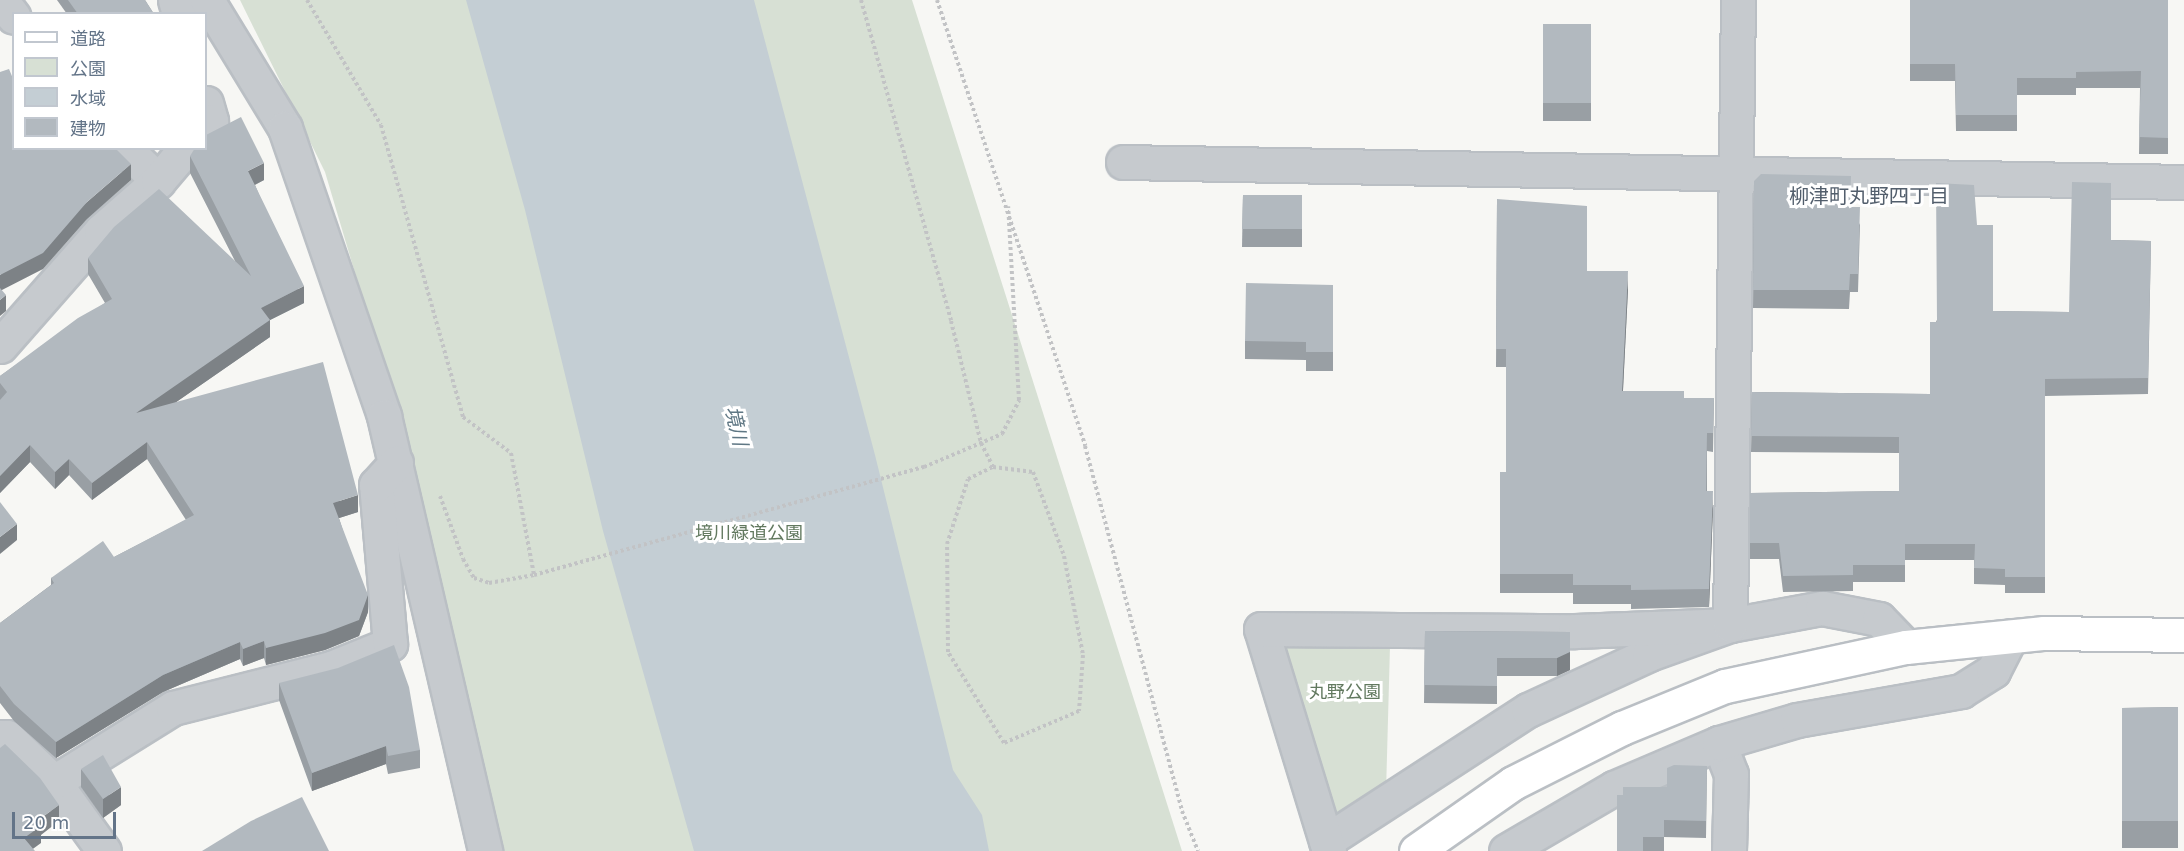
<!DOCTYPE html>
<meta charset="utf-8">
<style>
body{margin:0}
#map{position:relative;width:2184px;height:851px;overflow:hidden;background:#f7f7f4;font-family:"DejaVu Sans","Noto Sans JP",sans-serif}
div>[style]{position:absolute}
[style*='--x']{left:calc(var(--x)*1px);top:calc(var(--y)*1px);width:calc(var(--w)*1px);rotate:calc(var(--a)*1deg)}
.green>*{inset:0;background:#d7e0d4}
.water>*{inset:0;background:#c4ced4}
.path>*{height:4px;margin-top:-2px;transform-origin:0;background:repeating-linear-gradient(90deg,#c2c3c5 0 3px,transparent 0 6px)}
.roads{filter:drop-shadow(2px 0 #babfc4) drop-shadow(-2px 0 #babfc4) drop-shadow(0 2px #babfc4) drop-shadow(0 -2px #babfc4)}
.street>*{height:33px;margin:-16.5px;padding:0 16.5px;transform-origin:16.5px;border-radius:16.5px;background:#c6cace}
.secondary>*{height:33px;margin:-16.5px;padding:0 16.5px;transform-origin:16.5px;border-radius:16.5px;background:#fff}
.wall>*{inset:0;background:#999fa4}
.shaded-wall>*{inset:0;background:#7d8286}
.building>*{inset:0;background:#b2b9bf}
span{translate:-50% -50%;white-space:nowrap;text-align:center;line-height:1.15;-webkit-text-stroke:6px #fff;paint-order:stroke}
.park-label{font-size:18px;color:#62795f}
.neighbourhood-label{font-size:20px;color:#525e6c}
.water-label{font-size:20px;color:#5f7784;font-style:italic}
.legend{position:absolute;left:12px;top:12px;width:195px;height:138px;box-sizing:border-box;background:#fff;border:2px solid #c1c7cf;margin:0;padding:8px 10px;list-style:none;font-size:18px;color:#637488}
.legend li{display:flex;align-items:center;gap:12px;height:30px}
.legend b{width:30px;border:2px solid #c1c7cf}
.scale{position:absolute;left:12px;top:812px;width:104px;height:27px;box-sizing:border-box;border:3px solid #637488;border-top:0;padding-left:8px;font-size:18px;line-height:21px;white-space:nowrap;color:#637488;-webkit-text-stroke:4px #fff;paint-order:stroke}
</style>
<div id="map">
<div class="green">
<i style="clip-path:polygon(240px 0,912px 0,1182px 851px,502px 851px,385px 374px,325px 172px)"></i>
<i style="clip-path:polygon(1390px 646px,1386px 792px,1339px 826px,1286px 647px)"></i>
</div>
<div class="water">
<i style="clip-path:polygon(466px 0,754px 0,875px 455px,953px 770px,982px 815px,989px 851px,694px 851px,603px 531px,525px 210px)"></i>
</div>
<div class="path">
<i style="--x:307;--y:0;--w:145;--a:59.4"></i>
<i style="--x:381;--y:125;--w:303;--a:74.3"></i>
<i style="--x:463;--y:417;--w:60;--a:36.9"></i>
<i style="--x:511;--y:453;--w:124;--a:79.3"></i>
<i style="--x:861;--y:0;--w:333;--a:74.3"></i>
<i style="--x:951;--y:321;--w:126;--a:76.2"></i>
<i style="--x:981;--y:443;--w:27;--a:63"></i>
<i style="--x:993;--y:467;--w:40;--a:7.1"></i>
<i style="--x:1033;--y:472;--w:90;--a:69.7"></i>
<i style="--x:1064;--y:556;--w:101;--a:79.1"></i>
<i style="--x:1083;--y:655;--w:56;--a:94.1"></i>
<i style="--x:1079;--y:711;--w:82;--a:156.9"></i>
<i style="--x:1004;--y:743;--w:107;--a:-121.6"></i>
<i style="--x:948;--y:652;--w:108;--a:-90.5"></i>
<i style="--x:947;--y:544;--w:68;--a:-72.1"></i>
<i style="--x:968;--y:479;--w:28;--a:-26"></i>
<i style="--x:937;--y:0;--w:470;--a:71.6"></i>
<i style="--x:1085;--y:446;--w:378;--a:75.1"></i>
<i style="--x:1182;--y:811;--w:43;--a:68.2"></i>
<i style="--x:440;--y:496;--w:67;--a:69.9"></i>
<i style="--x:463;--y:559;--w:22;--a:60"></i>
<i style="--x:474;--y:578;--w:16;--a:18"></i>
<i style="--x:489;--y:583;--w:46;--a:-10.1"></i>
<i style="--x:534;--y:575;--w:405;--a:-15.5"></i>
<i style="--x:924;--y:467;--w:85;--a:-22.9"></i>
<i style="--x:1002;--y:434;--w:38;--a:-63"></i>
<i style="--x:1019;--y:400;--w:194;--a:-93.2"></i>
</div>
<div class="roads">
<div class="street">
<i style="--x:1;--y:0;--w:21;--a:53"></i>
<i style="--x:175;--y:0;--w:15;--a:74"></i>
<i style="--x:207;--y:0;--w:150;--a:58.6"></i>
<i style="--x:285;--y:128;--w:305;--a:71"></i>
<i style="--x:384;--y:416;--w:447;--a:76.9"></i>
<i style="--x:206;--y:103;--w:19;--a:74"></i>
<i style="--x:211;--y:121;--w:7;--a:135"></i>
<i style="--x:125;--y:148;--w:47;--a:45"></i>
<i style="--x:1123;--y:162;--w:1061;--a:1.08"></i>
<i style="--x:0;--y:346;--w:153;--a:-48.7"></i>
<i style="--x:101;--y:231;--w:76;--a:-41.3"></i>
<i style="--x:158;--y:181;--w:43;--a:-49.7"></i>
<i style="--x:0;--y:737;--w:7;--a:0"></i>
<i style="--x:7;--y:737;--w:65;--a:43.8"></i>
<i style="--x:54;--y:782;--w:85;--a:54.1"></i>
<i style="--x:1719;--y:743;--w:33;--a:69"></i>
<i style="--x:1731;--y:774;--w:77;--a:91.5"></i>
<i style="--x:54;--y:782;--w:140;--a:-31.9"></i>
<i style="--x:173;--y:708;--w:163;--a:-14.2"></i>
<i style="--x:331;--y:668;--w:64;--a:-22.1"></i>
<i style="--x:390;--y:644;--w:160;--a:-95"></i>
<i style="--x:376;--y:485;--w:30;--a:-48"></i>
<i style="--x:1326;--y:841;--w:241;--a:-33"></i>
<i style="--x:1528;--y:710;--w:133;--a:-24.8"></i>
<i style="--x:1649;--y:654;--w:86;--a:-19.7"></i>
<i style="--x:1730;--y:625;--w:94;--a:-10.5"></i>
<i style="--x:1822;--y:608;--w:58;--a:10.9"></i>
<i style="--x:1879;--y:619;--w:39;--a:46"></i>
<i style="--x:1329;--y:851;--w:232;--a:-107"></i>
<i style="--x:1261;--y:629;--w:314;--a:0.4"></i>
<i style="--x:1575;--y:631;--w:155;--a:-2.2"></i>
<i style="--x:1730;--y:625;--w:625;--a:-89.27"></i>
<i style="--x:1506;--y:851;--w:125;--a:-30.3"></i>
<i style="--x:1614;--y:788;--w:114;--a:-23.2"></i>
<i style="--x:1719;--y:743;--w:81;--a:-16.4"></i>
<i style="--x:1797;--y:720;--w:167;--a:-10"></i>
<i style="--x:1961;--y:691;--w:38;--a:-32"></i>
<i style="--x:1993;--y:671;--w:39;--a:-63"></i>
</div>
<div class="secondary">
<i style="--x:1416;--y:851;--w:118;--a:-35"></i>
<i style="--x:1513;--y:783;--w:122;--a:-26.8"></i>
<i style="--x:1622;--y:728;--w:111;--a:-22.2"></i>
<i style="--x:1725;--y:686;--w:185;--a:-12.2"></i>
<i style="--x:1906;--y:647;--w:139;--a:-5.8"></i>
<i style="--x:2044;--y:633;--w:140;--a:0.8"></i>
</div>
</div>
<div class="wall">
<i style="clip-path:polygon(57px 0,145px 0,154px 14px,67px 14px)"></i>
<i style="clip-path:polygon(1910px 0,2168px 0,2168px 154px,2139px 154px,2140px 88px,2076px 88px,2076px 95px,2017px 95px,2017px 131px,1956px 131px,1955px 81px,1910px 81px)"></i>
<i style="clip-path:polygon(1543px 24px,1591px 24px,1591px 121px,1543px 121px)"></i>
<i style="clip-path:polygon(190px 156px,264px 180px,255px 185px,304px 303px,270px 320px,270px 337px,176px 402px,358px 512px,339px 518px,368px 612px,359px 636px,325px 650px,266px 665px,264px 658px,243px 666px,240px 659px,163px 692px,56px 758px,14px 721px,0 703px,0 623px,51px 585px,51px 578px,114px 557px,186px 520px,147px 459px,92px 500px,69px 475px,55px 489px,30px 462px,0 493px,0 376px,105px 303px,88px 274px,88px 258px,235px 261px,190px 173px)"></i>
<i style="clip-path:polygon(1754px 181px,1851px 207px,1860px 225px,1858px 292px,1850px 292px,1849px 309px,1753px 308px)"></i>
<i style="clip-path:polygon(1243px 195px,1302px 195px,1302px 247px,1242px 247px)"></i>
<i style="clip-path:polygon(1497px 199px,1587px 271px,1628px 289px,1623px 391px,1684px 398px,1714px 398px,1713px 452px,1707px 451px,1707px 491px,1713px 509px,1709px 607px,1631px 609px,1631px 604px,1573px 604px,1573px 593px,1500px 593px,1500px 472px,1506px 472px,1506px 367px,1496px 367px)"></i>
<i style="clip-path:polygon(1977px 225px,1993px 311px,2069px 312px,2111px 240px,2151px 241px,2148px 394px,2045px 396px,2045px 593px,2005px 593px,2005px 585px,1974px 584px,1974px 560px,1905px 560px,1905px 582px,1853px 582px,1853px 591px,1783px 592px,1779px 559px,1750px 559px,1750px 493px,1899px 491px,1899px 453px,1751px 452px,1752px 392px,1930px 394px,1936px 322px)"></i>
<i style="clip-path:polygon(1333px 285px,1333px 371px,1306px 371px,1306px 360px,1245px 359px,1245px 341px)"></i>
<i style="clip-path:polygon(1425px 631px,1570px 632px,1570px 670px,1557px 676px,1497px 676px,1497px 704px,1424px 703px)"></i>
<i style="clip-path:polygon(279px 683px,420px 750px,420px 768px,388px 774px,386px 764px,312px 791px,279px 700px)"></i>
<i style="clip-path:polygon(2178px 707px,2178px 848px,2122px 848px,2122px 708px)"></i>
<i style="clip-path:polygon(1707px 766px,1706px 838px,1664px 837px,1664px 851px,1617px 851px,1623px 795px,1667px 787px)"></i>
<i style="clip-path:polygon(81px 769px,121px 805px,103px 818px,81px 787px)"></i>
</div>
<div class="shaded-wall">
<i style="clip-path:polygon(264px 163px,264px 180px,248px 188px,248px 171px)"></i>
<i style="clip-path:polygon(131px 164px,131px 180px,87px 219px,43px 269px,0 291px,0 275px,87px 202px)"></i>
<i style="clip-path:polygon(1628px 271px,1628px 289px,1622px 409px,1622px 391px)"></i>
<i style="clip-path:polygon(304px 286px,304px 303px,270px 320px,270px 337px,136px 430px,136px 413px,261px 308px)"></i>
<i style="clip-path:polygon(6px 295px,6px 311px,0 316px,0 300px)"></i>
<i style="clip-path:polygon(147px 442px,147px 459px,92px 500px,92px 483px)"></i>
<i style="clip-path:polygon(30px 445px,30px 462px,0 493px,0 476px)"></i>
<i style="clip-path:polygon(69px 459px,69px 475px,55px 489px,55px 472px)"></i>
<i style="clip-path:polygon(1713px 491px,1713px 509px,1709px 607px,1709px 589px)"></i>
<i style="clip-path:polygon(358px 495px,358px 512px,333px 520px,333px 503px)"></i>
<i style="clip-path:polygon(17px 524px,17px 540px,0 554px,0 537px)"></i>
<i style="clip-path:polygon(368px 595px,368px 612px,359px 636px,325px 650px,266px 665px,266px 648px)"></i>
<i style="clip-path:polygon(264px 641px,264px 658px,243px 666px,243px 649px)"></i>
<i style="clip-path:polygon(240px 642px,240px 659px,163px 692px,56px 758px,56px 742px,163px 675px)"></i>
<i style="clip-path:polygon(1570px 650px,1570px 670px,1557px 676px,1557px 658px)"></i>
<i style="clip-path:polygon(386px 746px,386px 764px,312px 791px,312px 773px)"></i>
<i style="clip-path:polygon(121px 787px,121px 805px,103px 818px,103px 799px)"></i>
<i style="clip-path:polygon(59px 805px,59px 821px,41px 835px,41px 843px,30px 851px,24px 838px,37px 821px)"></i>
</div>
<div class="building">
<i style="clip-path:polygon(68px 0,145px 0,154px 14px,78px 14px)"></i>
<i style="clip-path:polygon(1910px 0,2168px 0,2168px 138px,2139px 137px,2141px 71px,2076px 72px,2076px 78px,2017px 78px,2017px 115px,1956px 115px,1955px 64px,1910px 64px)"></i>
<i style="clip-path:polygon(1543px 24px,1591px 24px,1591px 103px,1543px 103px)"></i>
<i style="clip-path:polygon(9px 69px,14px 81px,14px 148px,115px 148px,131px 164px,87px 202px,43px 253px,0 275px,0 72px)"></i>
<i style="clip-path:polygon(241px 117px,264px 163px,248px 171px,304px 286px,261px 308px,270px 320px,136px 413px,323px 362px,358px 495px,333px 503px,368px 595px,359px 620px,325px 633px,266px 648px,264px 641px,243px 649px,240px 642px,163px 675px,56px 742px,14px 704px,0 686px,0 623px,54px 583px,51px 578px,103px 541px,114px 557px,194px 515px,147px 442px,92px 483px,69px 459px,55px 472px,30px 445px,0 476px,0 400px,7px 392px,0 383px,0 376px,78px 318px,112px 299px,88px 258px,114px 227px,159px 189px,251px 276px,190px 156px,195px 148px,206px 148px,206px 135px)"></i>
<i style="clip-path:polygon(1761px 174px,1851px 176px,1850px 207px,1860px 207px,1858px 274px,1850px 274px,1849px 290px,1753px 290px,1754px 181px)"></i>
<i style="clip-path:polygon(2072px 182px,2111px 183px,2111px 240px,2151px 241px,2148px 378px,2045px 379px,2045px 577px,2005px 577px,2005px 569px,1974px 568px,1975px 544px,1905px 544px,1905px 565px,1853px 565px,1853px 575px,1783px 576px,1779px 543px,1750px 543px,1750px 493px,1899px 491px,1899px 437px,1751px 436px,1752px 392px,1930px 394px,1930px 322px,1937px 322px,1936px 183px,1974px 185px,1977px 225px,1993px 225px,1993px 311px,2069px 312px)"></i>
<i style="clip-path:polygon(1243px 195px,1302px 195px,1302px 229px,1242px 229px)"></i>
<i style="clip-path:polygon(1497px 199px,1587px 206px,1587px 271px,1628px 271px,1622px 391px,1684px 391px,1684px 398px,1714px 398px,1713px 433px,1707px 433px,1706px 491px,1713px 491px,1709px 589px,1631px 590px,1631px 585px,1573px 585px,1573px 574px,1500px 574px,1500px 472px,1506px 472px,1506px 349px,1496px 349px)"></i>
<i style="clip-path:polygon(1246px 283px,1333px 285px,1333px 352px,1306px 352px,1306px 342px,1245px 341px)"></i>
<i style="clip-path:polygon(0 288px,6px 295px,0 300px)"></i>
<i style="clip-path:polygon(0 502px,17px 524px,0 537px)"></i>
<i style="clip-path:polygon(1425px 631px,1570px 632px,1570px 652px,1557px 658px,1497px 658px,1497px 686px,1424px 685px)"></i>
<i style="clip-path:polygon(394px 645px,409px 687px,420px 750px,388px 756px,386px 746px,312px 773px,279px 683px,338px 668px)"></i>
<i style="clip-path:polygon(2178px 707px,2178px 821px,2122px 821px,2122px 708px)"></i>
<i style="clip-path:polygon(5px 744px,40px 778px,59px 805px,37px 821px,41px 826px,24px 838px,35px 851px,0 851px,0 748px)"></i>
<i style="clip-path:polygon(103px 755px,121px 787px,103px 799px,81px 769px)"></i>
<i style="clip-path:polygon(1674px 765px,1707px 766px,1706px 821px,1664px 820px,1664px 837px,1643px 837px,1643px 851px,1617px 851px,1617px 795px,1623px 795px,1623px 787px,1667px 787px,1667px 768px)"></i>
<i style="clip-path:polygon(302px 797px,329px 851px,202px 851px,251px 821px)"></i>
</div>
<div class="park-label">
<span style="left:749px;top:533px">境川緑道公園</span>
<span style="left:1345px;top:692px">丸野公園</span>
</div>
<div class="neighbourhood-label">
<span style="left:1869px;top:196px">柳津町丸野四丁目</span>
</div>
<div class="water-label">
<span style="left:736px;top:426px;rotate:77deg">境川</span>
</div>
<ul class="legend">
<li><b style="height:8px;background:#fff"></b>道路</li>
<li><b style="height:16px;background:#d7e0d4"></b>公園</li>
<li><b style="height:16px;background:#c4ced4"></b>水域</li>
<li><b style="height:16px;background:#b2b9bf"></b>建物</li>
</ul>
<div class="scale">20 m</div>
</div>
